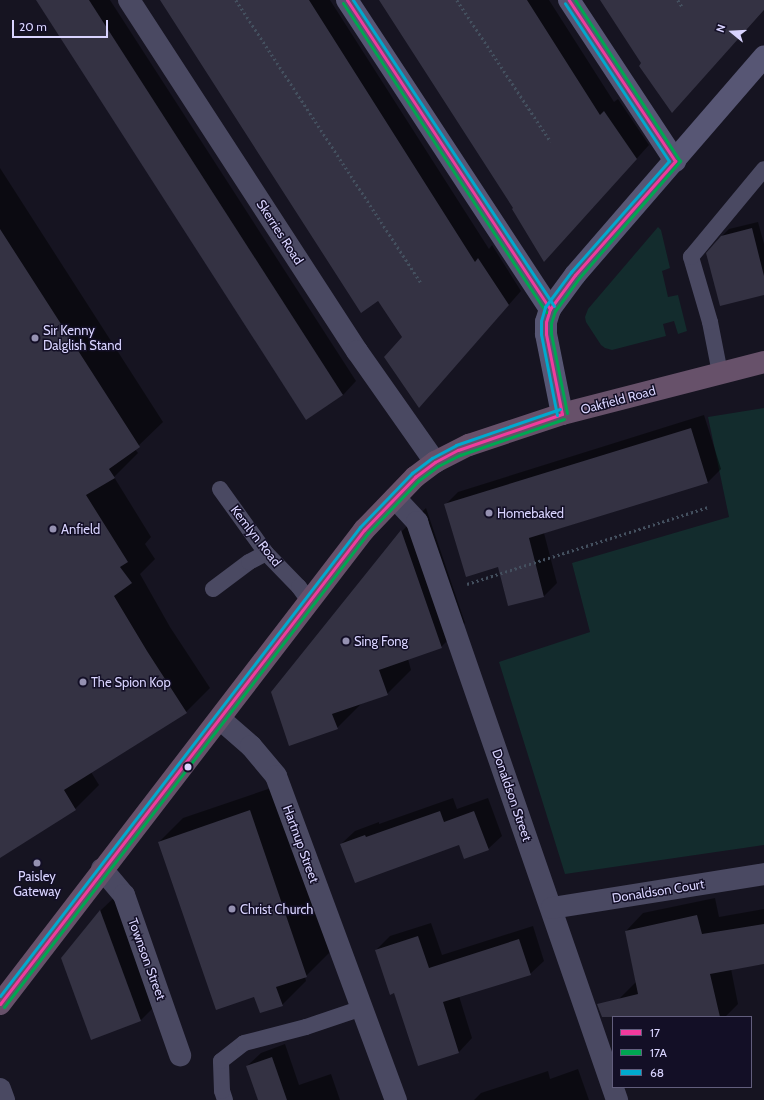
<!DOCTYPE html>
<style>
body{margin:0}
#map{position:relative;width:764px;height:1100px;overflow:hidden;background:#161421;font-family:Cabin,sans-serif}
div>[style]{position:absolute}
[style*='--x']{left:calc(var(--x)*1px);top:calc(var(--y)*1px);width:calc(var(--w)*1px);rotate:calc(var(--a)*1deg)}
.green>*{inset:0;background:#132c2d}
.shadow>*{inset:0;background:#0007}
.building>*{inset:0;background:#343243}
.path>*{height:2.5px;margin-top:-1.25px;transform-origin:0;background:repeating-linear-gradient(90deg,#44505f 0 2px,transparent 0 5px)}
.lane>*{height:16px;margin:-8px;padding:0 8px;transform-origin:8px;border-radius:8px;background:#4a4962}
.street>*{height:22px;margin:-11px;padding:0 11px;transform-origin:11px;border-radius:11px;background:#4a4962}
.secondary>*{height:22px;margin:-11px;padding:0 11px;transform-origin:11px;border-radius:11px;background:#575674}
.highway>*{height:22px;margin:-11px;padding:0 11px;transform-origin:11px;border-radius:11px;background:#67516a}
.bus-1>*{height:3px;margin:-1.5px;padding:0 1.5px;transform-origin:1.5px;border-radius:1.5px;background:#f13a9d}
.bus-2>*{height:3px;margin:-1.5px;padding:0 1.5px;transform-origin:1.5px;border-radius:1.5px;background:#00a651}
.bus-3>*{height:3px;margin:-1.5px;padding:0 1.5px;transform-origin:1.5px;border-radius:1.5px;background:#00a9ce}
.dots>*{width:11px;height:11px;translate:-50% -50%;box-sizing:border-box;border:2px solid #130f26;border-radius:50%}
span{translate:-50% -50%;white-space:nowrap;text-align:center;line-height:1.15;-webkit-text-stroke:3px #130f26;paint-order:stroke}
.street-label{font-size:13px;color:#d9d4ff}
.poi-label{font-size:13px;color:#d9d4ff}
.left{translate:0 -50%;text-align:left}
.legend{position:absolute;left:612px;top:1016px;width:140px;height:72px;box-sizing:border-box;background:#130f26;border:1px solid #625e7d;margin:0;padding:5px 7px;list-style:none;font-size:12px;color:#d9d4ff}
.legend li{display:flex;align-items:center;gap:8px;height:20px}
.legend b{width:20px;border:1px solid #625e7d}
.north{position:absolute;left:712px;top:12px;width:40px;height:40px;-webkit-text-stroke:3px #130f26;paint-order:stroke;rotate:288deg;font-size:11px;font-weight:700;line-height:16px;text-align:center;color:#d9d4ff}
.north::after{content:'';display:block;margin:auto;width:14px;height:18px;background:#d9d4ff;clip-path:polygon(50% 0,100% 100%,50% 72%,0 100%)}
.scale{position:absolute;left:12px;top:20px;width:96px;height:18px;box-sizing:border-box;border:2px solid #d9d4ff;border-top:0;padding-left:5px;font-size:12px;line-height:14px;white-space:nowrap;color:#d9d4ff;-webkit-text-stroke:3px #130f26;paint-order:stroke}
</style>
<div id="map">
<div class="green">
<i style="clip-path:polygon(658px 227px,661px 230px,670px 268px,662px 271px,668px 297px,678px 295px,687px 331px,678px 334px,674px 321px,663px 324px,666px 336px,612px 350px,605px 348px,601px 345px,586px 322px,585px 317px,588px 309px)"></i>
<i style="clip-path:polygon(764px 408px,764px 845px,565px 874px,499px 662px,590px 632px,572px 563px,729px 517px,708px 417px)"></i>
</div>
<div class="shadow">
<i style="clip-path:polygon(37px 0,110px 0,356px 381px,343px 395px,306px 419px)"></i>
<i style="clip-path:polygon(161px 0,330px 0,489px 249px,492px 245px,521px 291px,419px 407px,404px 337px)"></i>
<i style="clip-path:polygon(380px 0,549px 0,614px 102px,618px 99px,649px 145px,557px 247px,515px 208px)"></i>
<i style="clip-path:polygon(601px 0,764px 0,764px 10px,673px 111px)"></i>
<i style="clip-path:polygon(0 168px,163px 422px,135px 449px,138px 453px,114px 477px,151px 537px,145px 544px,155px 559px,140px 574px,170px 627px,210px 688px,186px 712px,91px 772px,99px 785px,75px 809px,0 856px)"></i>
<i style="clip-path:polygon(758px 222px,764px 244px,764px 294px,722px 236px,729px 229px)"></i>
<i style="clip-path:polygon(704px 415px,721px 469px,708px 482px,544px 533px,557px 583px,544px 596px,508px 605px,499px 566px,445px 505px,458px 492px)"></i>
<i style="clip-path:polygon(426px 508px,465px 623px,441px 647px,408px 659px,411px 670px,387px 694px,361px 704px,337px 728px,272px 692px,402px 531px)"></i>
<i style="clip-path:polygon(274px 787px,330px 952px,305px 977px,306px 981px,282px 1005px,254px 996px,159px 842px,183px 818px)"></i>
<i style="clip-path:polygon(453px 798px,457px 809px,488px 798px,502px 836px,488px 849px,459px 844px,341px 844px,355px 831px,379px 822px,379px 824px)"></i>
<i style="clip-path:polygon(120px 892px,160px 1001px,141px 1020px,63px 959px,101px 910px)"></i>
<i style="clip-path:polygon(715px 898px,719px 917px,764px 909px,764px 964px,731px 969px,738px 1004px,725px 1017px,623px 1017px,619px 999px,636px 982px,626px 931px,643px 913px)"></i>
<i style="clip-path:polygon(431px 923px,442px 955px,533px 926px,544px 961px,530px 974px,459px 996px,472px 1038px,459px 1052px,418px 1065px,395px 992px,376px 950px,390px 936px)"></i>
<i style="clip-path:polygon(285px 1044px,299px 1085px,331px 1074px,340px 1100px,259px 1100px,247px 1066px,261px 1053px)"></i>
<i style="clip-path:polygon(578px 1069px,589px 1100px,474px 1100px,481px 1093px,548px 1071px,550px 1079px)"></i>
</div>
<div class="building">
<i style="clip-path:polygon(36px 0,89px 0,343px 395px,306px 420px)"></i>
<i style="clip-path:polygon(160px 0,309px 0,475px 262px,478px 258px,509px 305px,419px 408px,384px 357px,402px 337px,378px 301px,361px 313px)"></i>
<i style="clip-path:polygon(379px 0,527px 0,600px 115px,604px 111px,637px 159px,544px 262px,512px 209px,513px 208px)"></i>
<i style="clip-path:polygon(600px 0,764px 0,764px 10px,672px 113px,639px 66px,641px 63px)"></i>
<i style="clip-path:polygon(752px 228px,764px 276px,764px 295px,720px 306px,706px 253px,721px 236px)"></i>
<i style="clip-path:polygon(0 229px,140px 447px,109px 469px,115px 478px,86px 495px,128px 562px,120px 567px,132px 583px,114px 596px,147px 651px,187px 713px,64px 790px,76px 810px,0 858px)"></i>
<i style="clip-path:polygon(691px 428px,708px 483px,529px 538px,544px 597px,508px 606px,498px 567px,466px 577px,444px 504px)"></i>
<i style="clip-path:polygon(401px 530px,442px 648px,379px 670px,388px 695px,332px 714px,338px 729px,289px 746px,271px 692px)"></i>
<i style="clip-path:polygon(250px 810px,307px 977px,276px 987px,283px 1006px,260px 1013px,254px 997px,216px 1010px,158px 842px)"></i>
<i style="clip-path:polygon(440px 811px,444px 822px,474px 811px,489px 850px,464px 859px,459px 845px,355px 883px,340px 844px,365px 835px,366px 837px)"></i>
<i style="clip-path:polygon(100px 910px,141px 1021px,91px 1040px,61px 958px)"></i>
<i style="clip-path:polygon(697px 915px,702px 934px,764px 924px,764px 964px,710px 974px,720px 1017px,602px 1017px,597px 1004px,638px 994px,625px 931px)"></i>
<i style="clip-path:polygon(418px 936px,429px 968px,519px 939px,531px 975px,443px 1002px,459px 1053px,418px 1066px,394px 993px,390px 995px,375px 950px)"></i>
<i style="clip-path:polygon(272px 1057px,287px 1100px,258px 1100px,246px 1066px)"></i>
</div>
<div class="path">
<i style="--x:236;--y:0;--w:338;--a:56.8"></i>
<i style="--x:457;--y:0;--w:170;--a:56.5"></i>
<i style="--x:678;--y:0;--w:9;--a:58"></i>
<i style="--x:467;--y:584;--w:254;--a:-17.7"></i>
</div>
<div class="lane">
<i style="--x:720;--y:373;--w:52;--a:-101.1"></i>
<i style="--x:710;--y:322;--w:68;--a:-106.3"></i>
<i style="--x:691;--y:257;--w:114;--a:-50.3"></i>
<i style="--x:220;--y:489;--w:79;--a:54.3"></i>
<i style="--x:266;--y:553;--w:47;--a:45.9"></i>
<i style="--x:299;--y:587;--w:17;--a:54"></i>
<i style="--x:213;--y:589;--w:45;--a:-36.9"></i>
<i style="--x:249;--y:562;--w:19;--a:-28"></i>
<i style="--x:225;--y:1100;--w:9;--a:-108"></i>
<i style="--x:222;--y:1091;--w:30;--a:-92"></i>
<i style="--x:221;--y:1061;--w:29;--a:-38"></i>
<i style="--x:244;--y:1043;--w:64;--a:-14.5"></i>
<i style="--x:306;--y:1027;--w:59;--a:-18.7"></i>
</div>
<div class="street">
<i style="--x:129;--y:0;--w:419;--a:57"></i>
<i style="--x:357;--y:351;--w:136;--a:54.9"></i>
<i style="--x:395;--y:498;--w:33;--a:47"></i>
<i style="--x:417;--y:522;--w:612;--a:70.91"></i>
<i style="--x:220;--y:719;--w:41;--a:41.1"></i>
<i style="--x:251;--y:746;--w:39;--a:50"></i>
<i style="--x:276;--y:776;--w:346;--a:69.7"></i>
<i style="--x:102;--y:869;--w:34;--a:50"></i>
<i style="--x:124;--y:895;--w:170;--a:70.7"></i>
<i style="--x:552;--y:908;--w:215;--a:-9.1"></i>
<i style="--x:0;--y:1089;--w:12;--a:70"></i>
</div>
<div class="secondary">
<i style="--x:347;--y:0;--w:370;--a:56.7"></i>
<i style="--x:569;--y:0;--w:193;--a:56.6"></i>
<i style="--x:562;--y:414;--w:82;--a:-101.3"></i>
<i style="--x:546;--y:334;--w:12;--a:-90"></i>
<i style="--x:546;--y:322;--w:14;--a:-73"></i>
<i style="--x:550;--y:309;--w:42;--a:-53.7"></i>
<i style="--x:575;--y:275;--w:289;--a:-49.1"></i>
</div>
<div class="highway">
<i style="--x:0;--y:1004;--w:598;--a:-52.48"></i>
<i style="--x:364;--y:530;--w:74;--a:-46.1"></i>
<i style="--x:415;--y:477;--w:25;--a:-37"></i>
<i style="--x:435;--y:462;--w:38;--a:-27"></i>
<i style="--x:469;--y:445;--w:98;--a:-18.4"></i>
<i style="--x:562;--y:414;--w:209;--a:-14.4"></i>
</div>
<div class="bus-1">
<i style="--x:347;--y:0;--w:370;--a:56.7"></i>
<i style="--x:562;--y:414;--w:82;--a:-101.3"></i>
<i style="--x:546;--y:334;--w:12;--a:-90"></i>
<i style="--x:546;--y:322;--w:14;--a:-73"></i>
<i style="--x:550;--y:309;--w:42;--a:-53.7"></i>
<i style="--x:575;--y:275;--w:152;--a:-48.7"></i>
<i style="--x:675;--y:161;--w:193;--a:-123.4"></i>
<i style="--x:0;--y:1004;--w:598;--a:-52.48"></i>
<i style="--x:364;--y:530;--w:74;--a:-46.1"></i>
<i style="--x:415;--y:477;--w:25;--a:-37"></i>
<i style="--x:435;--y:462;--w:26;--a:-28"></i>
<i style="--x:458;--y:450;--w:110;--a:-19.1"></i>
</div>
<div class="bus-2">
<i style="--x:343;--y:3;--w:370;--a:56.7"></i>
<i style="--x:567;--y:413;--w:81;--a:-101.4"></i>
<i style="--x:551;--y:334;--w:11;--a:-90"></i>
<i style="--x:551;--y:323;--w:13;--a:-72"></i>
<i style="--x:555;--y:311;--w:41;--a:-54"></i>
<i style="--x:579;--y:278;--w:155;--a:-49.2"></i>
<i style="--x:680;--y:161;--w:192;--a:-123.1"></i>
<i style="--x:4;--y:1007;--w:598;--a:-52.48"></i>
<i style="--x:368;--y:533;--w:72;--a:-46.1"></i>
<i style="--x:418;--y:481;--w:25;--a:-37"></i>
<i style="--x:438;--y:466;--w:25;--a:-27"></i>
<i style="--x:460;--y:455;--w:110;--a:-19.1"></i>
</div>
<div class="bus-3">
<i style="--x:353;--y:0;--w:366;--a:56.7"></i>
<i style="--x:557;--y:415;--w:83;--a:-101.2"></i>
<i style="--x:541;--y:334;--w:13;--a:-90"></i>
<i style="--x:541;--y:321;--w:15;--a:-74"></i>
<i style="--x:545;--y:307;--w:44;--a:-53.4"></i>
<i style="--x:571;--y:272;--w:148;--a:-48.6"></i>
<i style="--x:669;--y:161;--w:189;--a:-123.4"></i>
<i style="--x:0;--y:996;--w:591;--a:-52.49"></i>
<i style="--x:360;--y:527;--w:75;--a:-46.1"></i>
<i style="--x:412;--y:473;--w:25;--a:-37"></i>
<i style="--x:432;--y:458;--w:27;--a:-28"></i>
<i style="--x:456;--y:445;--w:110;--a:-19.1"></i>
</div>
<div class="dots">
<i style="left:35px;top:338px;background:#9591b1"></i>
<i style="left:489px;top:513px;background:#9591b1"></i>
<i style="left:53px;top:529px;background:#9591b1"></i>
<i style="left:346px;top:641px;background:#9591b1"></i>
<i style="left:83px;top:682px;background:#9591b1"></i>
<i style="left:188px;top:767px;background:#d9d4ff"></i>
<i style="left:37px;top:863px;background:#9591b1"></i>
<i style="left:232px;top:909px;background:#9591b1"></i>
</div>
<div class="street-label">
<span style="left:280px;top:232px;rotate:57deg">Skerries Road</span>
<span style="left:618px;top:400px;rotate:-15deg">Oakfield Road</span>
<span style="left:256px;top:536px;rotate:52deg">Kemlyn Road</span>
<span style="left:512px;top:795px;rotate:71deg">Donaldson Street</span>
<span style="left:301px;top:844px;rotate:70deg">Hartnup Street</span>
<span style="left:658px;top:891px;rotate:-9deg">Donaldson Court</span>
<span style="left:147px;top:959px;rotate:70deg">Townson Street</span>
</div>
<div class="poi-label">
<span class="left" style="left:43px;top:338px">Sir Kenny<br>Dalglish Stand</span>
<span class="left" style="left:497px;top:513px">Homebaked</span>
<span class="left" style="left:61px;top:529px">Anfield</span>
<span class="left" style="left:354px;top:641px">Sing Fong</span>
<span class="left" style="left:91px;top:682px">The Spion Kop</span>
<span style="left:37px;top:884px">Paisley<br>Gateway</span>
<span class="left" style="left:240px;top:909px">Christ Church</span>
</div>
<ul class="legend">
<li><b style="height:5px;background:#f13a9d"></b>17</li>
<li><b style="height:5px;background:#00a651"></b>17A</li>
<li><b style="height:5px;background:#00a9ce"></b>68</li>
</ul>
<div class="north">N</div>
<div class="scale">20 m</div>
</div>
